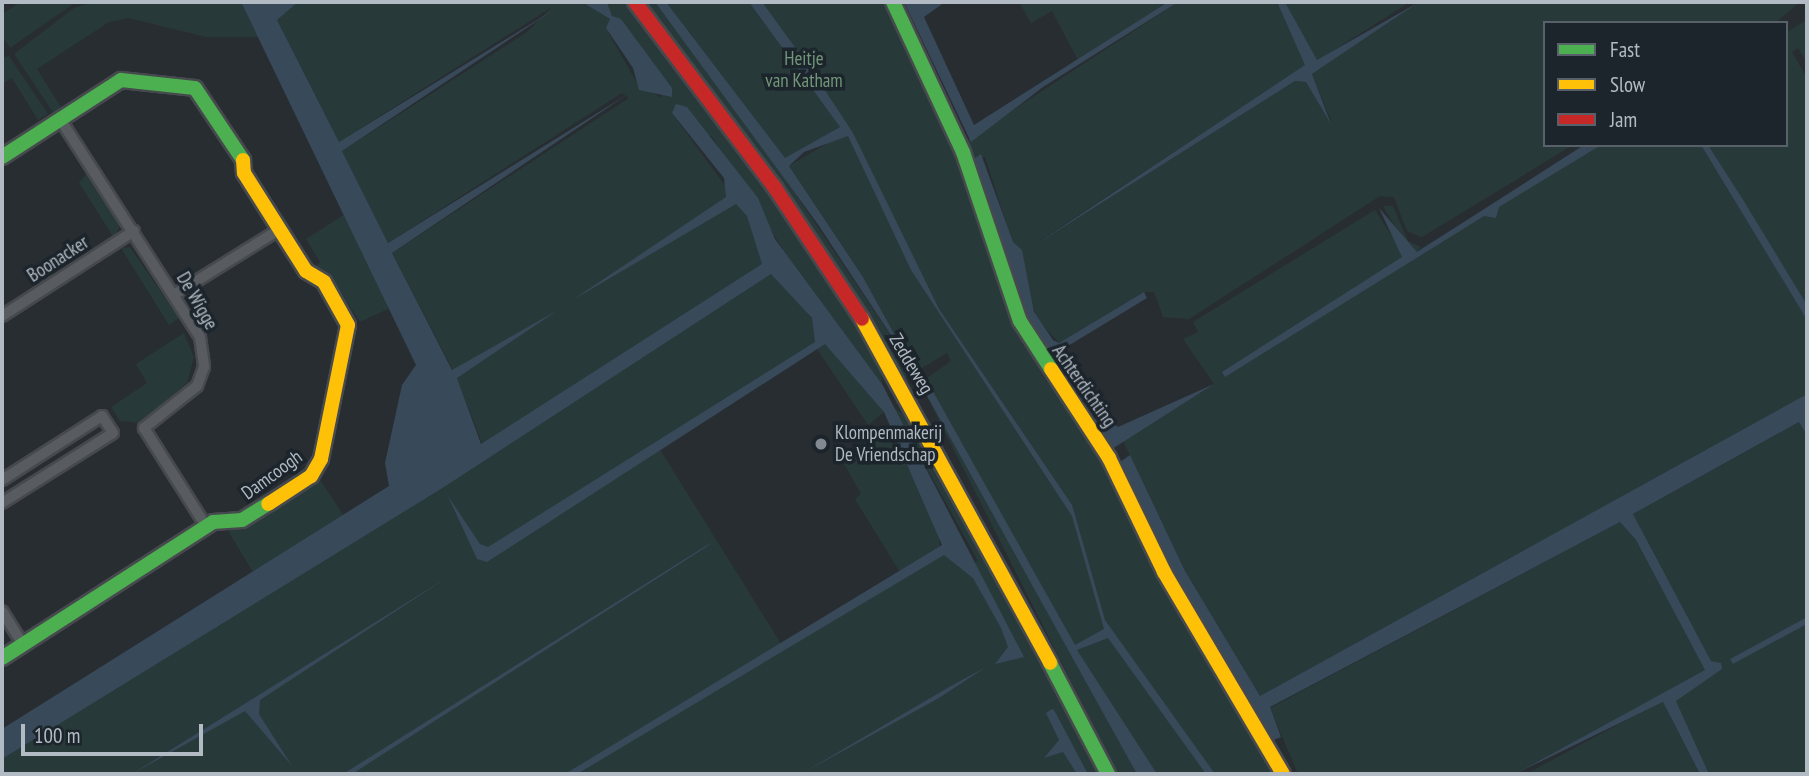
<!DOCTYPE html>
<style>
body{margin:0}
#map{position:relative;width:1809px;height:776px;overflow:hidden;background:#282d32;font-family:"PT Sans Narrow",sans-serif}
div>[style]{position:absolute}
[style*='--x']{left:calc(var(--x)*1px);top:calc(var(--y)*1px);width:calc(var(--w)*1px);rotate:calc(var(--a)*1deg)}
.green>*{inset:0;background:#283939}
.water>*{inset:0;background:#38495a}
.roads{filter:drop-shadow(2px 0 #46494d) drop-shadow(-2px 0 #46494d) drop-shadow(0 2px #46494d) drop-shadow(0 -2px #46494d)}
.street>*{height:10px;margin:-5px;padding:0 5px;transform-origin:5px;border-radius:5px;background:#585c61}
.fast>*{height:14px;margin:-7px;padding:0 7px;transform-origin:7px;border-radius:7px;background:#4caf50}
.slow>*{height:14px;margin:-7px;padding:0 7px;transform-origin:7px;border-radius:7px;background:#ffc107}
.jam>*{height:14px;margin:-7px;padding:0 7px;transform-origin:7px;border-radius:7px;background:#c62828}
.dots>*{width:19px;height:19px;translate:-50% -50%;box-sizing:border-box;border:4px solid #1c242c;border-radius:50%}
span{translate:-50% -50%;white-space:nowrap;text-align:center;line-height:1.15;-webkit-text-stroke:7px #1c242c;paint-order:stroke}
.park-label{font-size:19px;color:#729779}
.street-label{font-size:19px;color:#b2bac4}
.poi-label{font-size:19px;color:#b2bac4}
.left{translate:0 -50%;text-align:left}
.frame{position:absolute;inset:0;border:4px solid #b2bac4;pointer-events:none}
.legend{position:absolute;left:1543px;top:21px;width:245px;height:126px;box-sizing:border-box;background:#1c242c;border:2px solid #586069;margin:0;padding:9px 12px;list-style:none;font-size:21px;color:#b2bac4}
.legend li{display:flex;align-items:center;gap:14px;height:35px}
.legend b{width:35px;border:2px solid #586069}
.scale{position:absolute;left:21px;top:724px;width:182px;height:32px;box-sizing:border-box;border:4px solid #b2bac4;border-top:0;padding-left:9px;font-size:21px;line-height:24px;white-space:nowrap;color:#b2bac4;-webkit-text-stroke:5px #1c242c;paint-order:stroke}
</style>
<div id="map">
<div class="green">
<i style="clip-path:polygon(21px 2px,76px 2px,10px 48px,2px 36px,2px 14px)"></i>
<i style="clip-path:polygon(93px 2px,241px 2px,258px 37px,206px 37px,129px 18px,109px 22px,37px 69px,62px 109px,54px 114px,14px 54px,74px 8px)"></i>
<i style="clip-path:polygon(298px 2px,582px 2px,610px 19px,608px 32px,637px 83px,662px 98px,653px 62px,611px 14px,607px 2px,627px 2px,763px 182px,881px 363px,882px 384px,788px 257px,712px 137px,672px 113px,747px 216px,771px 274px,781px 279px,884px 412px,868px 425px,817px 349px,659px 448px,783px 647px,901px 574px,855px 499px,861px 494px,842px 460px,890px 431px,938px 528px,940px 550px,963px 567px,978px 561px,893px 407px,918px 425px,1099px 774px,2px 774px,2px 759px,486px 454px,457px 378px,392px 253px,629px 98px,622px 93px,388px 243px,342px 151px,527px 32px,552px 7px,339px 142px,277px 20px)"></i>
<i style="clip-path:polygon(644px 2px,655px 2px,778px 168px,914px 370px,863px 277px,789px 166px,843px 134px,840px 127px,785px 159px,666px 2px,889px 2px,942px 115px,1042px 375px,1095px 443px,1276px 774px,1118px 774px,920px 383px,951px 361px,947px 353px,905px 378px,812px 230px)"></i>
<i style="clip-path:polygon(1019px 2px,1168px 2px,1079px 62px,1052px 11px,1031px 23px)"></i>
<i style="clip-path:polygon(1178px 2px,1277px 2px,1306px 65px,1033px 245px,1295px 81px,1306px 82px,1332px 123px,1312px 74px,1419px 2px,1800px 2px,1775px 23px,1545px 23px,1545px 145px,1573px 145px,1422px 237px,1407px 231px,1394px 197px,1380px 196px,1189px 319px,1163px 317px,1154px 292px,1144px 292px,1059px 343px,1037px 319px,985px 157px,974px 159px,967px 140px)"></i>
<i style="clip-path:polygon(1285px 2px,1410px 2px,1317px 61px)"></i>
<i style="clip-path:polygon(1807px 20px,1807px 62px,1798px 48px,1792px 52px,1807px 78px,1807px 305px,1708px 145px,1786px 145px,1788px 31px)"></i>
<i style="clip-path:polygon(9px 56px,48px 114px,38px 120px,12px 78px,2px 84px,2px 58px)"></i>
<i style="clip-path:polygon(1590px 145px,1701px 145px,1807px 320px,1807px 394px,1260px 696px,1185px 571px,1123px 441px,1214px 384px,1183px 339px,1198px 332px,1193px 322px,1375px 210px,1406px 258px,1409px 250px,1383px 206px,1393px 206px,1408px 241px,1421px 247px,1417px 251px)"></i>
<i style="clip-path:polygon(87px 173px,120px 226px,114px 238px,79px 183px)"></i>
<i style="clip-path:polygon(345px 214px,390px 308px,360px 322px,331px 277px,315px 267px,320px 262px,306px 239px)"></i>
<i style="clip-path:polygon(130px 247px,179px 318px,169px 325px,121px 248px)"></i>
<i style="clip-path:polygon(184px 333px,194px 357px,187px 383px,140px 423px,120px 421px,111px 407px,147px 383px,136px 364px)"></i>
<i style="clip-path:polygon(1800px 422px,1807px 435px,1807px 617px,1730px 659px,1734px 663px,1807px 624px,1807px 774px,1709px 774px,1676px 701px,1721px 663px,1711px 661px,1633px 514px)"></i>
<i style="clip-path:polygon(319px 478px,345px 518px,254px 574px,227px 529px,247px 527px)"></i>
<i style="clip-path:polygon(1620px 522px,1636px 540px,1706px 670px,1515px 774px,1298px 774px,1270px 708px)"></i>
<i style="clip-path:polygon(1663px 702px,1700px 774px,1526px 774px,1621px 723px)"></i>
</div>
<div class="water">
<i style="clip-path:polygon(241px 2px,298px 2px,277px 20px,339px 142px,555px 9px,342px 151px,388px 243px,628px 94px,392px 253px,452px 370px,558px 310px,457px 378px,481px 444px,762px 264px,747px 216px,736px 204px,571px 301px,726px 197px,724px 178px,672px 113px,676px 104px,687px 107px,758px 198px,775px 239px,882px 384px,1024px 657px,995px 664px,1008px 647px,1001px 628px,973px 578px,944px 555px,577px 774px,565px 774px,942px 545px,884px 412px,825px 344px,487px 562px,477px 559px,448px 496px,480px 544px,488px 547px,815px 342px,812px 318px,771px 274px,444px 487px,2px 759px,2px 729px,389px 486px,385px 463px,402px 385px,416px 365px)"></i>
<i style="clip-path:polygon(582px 2px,607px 2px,612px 16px,621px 19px,672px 88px,672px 97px,639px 90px,633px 68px,606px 28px,610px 19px)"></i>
<i style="clip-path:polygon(655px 2px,666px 2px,785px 158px,840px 127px,749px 2px,762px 2px,813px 72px,853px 133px,939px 309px,1072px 505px,1105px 620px,1215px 774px,1206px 774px,1108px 638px,1077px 650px,1157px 774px,1137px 774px,920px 383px,926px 379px,1075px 645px,1104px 629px,1072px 516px,911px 270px,848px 136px,804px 152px,789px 166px,863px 277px,914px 370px,817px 223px)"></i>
<i style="clip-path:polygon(904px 2px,945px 2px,924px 17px,974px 125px,1168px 2px,1178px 2px,1043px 87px,971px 142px)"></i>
<i style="clip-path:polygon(1277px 2px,1285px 2px,1317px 60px,1419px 2px,1312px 74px,1331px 124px,1306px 82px,1295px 81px,1033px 246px,1305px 65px)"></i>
<i style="clip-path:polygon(1584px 145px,1601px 145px,1499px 207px,1496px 218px,1484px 216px,1225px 377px,1222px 372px,1402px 257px,1379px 208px,1417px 252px)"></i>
<i style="clip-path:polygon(1701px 145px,1708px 145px,1745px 203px,1807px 305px,1807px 320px)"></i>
<i style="clip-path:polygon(981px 154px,1013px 242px,1022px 250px,1034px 312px,1053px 340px,1059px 343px,1144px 292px,1147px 298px,1058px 352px,1090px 402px,1118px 427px,1214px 384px,1112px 449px,1028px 323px,974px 159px)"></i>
<i style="clip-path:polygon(1807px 394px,1807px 435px,1799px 422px,1633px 514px,1711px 661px,1721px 663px,1722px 669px,1676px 701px,1709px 774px,1700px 774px,1663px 702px,1515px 774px,1705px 670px,1636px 540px,1620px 522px,1270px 707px,1281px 737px,1271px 741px,1173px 572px,1120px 462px,1130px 455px,1185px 571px,1260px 696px)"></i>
<i style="clip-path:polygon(714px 542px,352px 774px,343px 774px,704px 547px)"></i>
<i style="clip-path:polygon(451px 575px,260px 700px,259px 714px,292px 766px,245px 711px,132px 774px)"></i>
<i style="clip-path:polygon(1807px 617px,1807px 624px,1733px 664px,1730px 659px)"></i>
<i style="clip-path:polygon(986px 667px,939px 698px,801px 774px,949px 687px)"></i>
<i style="clip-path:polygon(1052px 709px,1054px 710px,1088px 774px,1077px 774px,1063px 752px,1044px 758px,1059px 740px,1046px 713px)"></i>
</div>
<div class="roads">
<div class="street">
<i style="--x:60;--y:119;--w:259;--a:57.3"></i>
<i style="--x:200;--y:337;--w:30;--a:82"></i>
<i style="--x:204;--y:367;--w:20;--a:110"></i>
<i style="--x:197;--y:386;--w:68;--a:141.6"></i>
<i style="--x:144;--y:428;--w:116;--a:57.7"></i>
<i style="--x:174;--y:295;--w:125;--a:-31.9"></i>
<i style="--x:2;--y:316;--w:157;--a:-32.8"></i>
<i style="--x:2;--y:480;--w:119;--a:-32.6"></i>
<i style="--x:102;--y:416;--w:20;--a:57"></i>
<i style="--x:113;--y:433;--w:131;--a:147.8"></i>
<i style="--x:2;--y:611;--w:40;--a:58"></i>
</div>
<div class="fast">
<i style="--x:893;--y:2;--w:166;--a:65"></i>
<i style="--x:963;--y:152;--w:178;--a:71.4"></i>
<i style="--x:1020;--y:321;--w:57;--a:57.1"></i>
<i style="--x:2;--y:157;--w:142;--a:-32.9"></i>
<i style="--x:121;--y:80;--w:74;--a:6.2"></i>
<i style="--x:195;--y:88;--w:87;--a:56.3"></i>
<i style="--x:2;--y:658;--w:251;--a:-32.8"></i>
<i style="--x:213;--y:522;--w:29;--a:-4"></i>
<i style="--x:242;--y:520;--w:31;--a:-32"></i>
<i style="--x:1050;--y:663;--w:125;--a:62.4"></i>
</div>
<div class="slow">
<i style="--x:243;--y:160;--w:13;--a:86"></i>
<i style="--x:244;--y:173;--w:116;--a:57.7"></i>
<i style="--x:306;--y:271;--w:21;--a:31"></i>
<i style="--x:324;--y:282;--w:49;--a:60.8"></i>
<i style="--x:348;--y:325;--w:137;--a:101.4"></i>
<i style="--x:321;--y:459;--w:20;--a:120"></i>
<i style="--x:311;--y:476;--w:51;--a:146.9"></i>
<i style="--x:862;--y:319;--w:392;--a:61.3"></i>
<i style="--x:1051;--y:369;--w:106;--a:56.9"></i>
<i style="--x:1109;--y:458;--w:127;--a:64.2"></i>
<i style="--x:1164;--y:572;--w:234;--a:59.5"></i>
</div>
<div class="jam">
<i style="--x:635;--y:2;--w:233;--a:53"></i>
<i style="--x:775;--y:188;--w:157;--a:56.4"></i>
</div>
</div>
<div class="dots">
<i style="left:821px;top:444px;background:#828991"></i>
</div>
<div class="park-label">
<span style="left:804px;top:70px">Heitje<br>van Katham</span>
</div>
<div class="street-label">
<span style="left:58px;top:259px;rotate:-33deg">Boonacker</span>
<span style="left:197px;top:301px;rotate:60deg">De Wigge</span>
<span style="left:911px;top:364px;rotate:59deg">Zeddeweg</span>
<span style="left:1084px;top:386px;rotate:55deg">Achterdichting</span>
<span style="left:272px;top:475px;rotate:-36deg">Damcoogh</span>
</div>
<div class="poi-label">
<span class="left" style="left:835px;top:444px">Klompenmakerij<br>De Vriendschap</span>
</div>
<div class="frame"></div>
<ul class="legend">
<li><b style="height:9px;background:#4caf50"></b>Fast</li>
<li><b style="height:9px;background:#ffc107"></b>Slow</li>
<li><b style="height:9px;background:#c62828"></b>Jam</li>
</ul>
<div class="scale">100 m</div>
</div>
